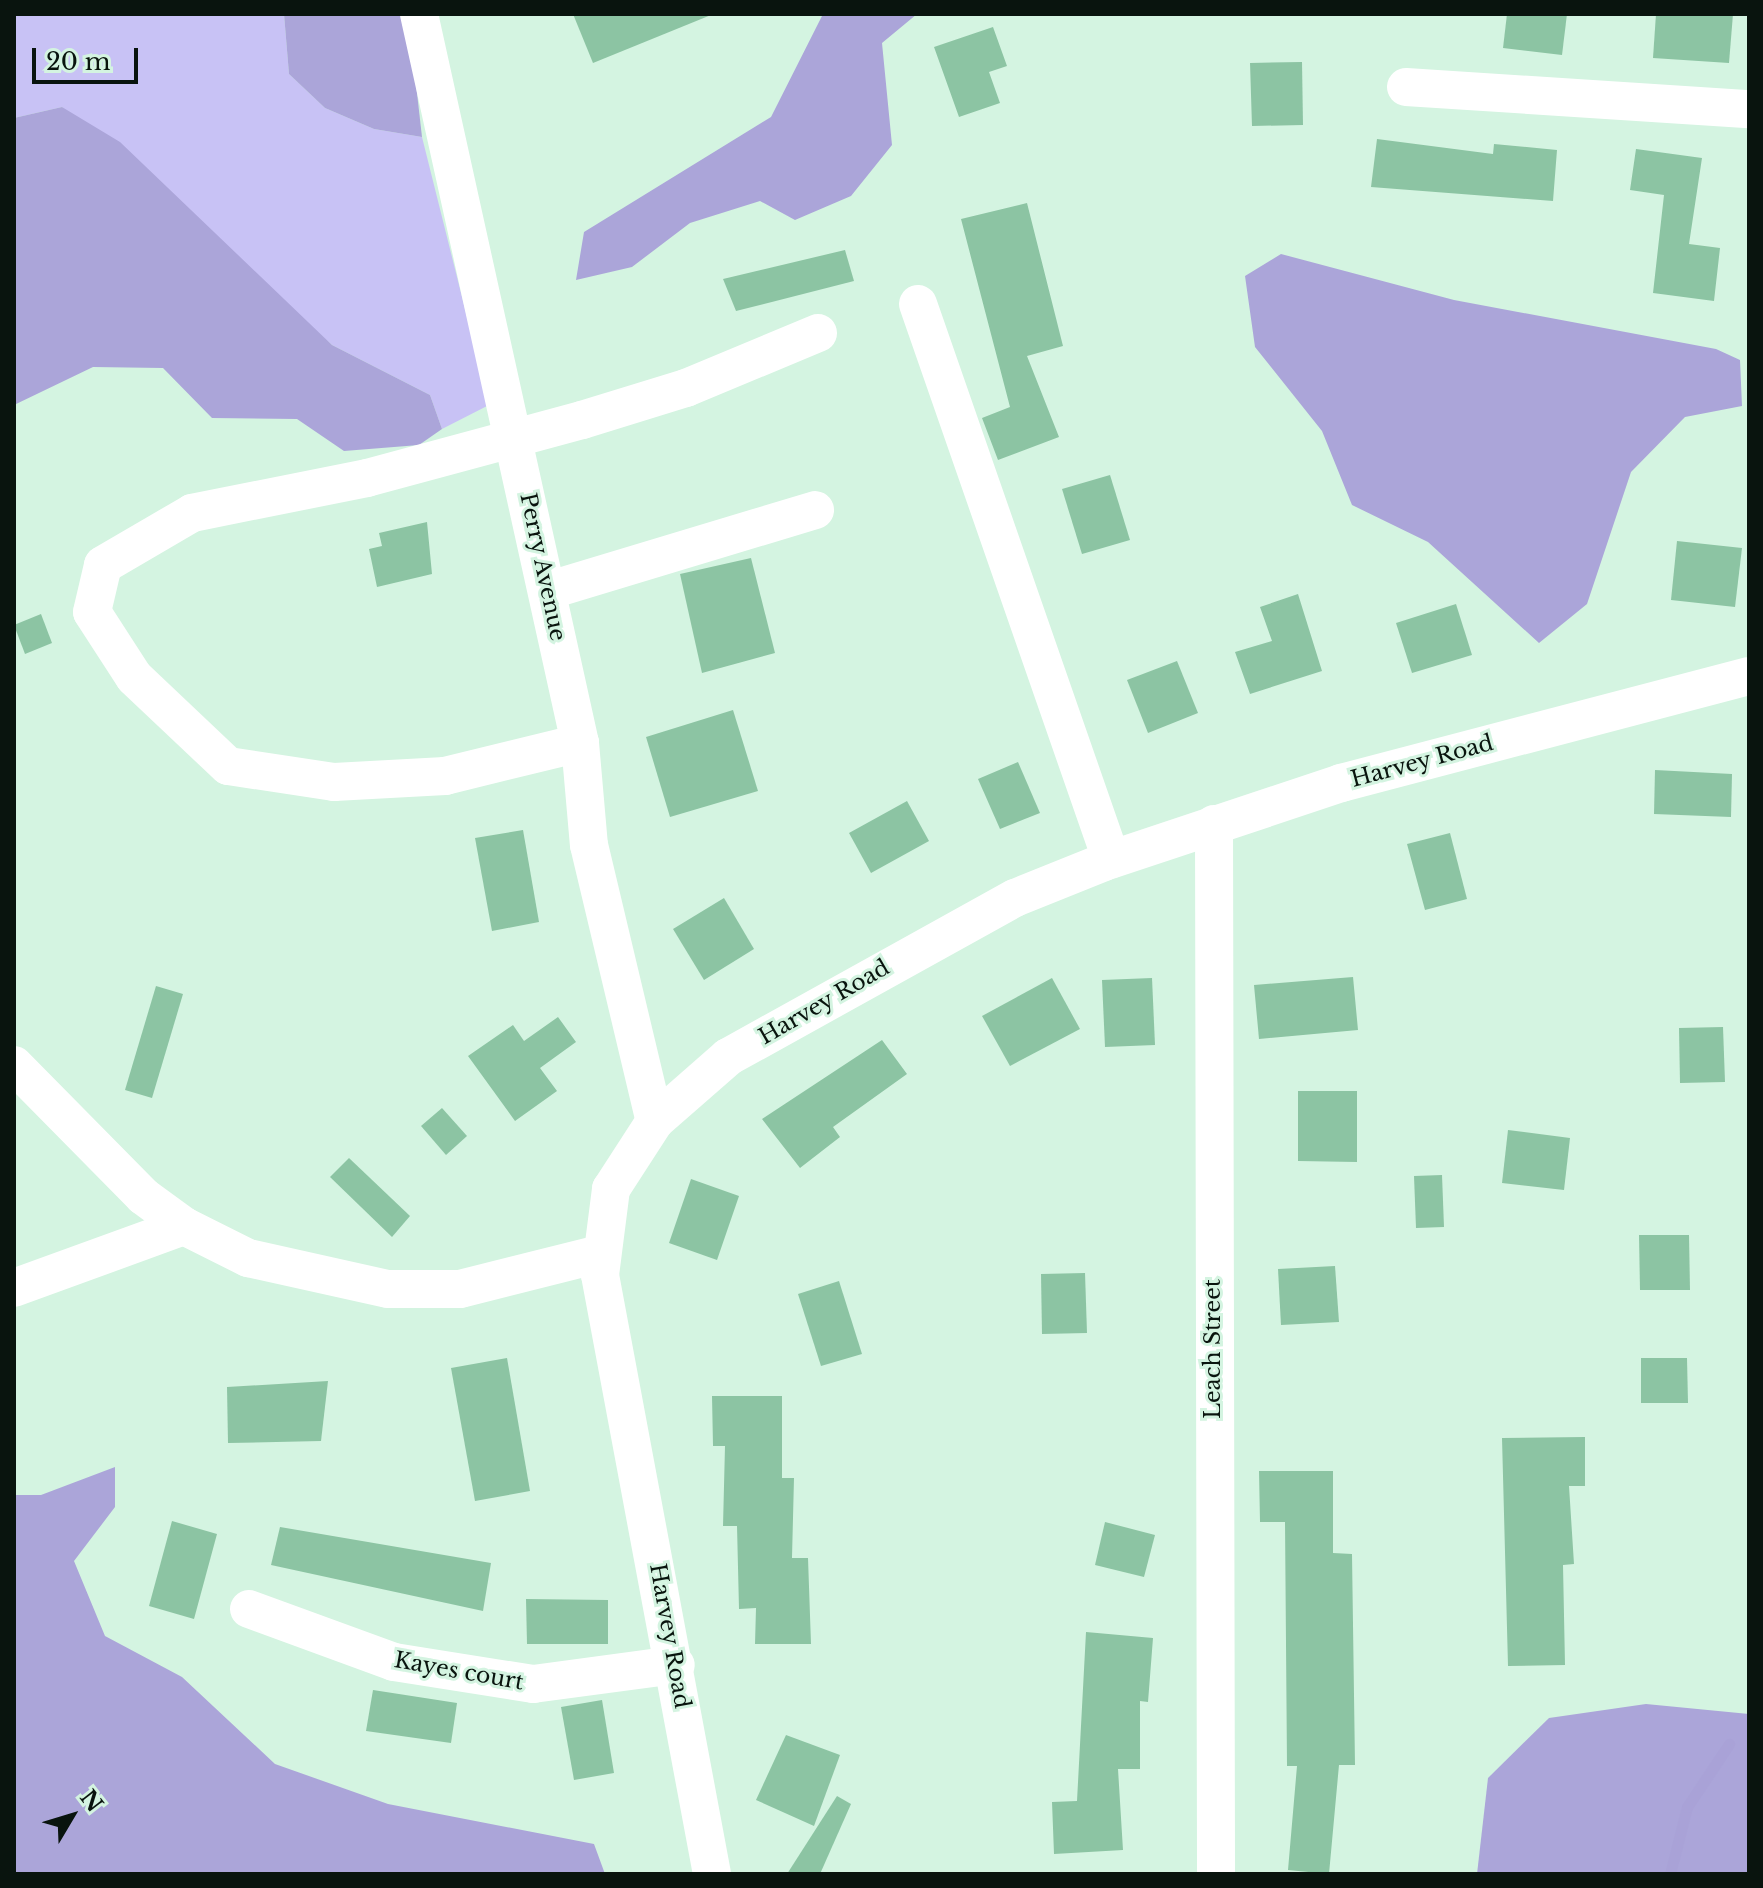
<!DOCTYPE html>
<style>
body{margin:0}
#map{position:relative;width:1763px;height:1888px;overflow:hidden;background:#d4f4e1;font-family:"Libre Baskerville",serif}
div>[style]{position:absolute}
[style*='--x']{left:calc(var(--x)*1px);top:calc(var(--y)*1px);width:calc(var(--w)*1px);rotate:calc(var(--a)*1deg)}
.green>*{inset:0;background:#c8c2f5}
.forest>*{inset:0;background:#aba5d9}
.stream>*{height:11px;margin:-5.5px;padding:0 5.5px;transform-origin:5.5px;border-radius:5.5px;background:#a9a2d7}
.building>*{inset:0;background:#8cc4a3}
.minor>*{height:38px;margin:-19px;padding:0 19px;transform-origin:19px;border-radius:19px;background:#fff}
span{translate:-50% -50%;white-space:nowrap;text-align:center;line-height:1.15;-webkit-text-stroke:6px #d4f4e1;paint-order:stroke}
.street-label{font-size:22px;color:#09140e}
.frame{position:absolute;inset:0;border:16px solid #09140e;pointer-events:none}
.north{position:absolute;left:32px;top:1776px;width:80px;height:80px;-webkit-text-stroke:6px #d4f4e1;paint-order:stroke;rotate:52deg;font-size:22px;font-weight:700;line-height:32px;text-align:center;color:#09140e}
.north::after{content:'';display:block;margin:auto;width:28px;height:36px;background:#09140e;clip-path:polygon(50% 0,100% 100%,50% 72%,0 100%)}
.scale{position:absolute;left:32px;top:48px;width:106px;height:36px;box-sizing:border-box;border:4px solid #09140e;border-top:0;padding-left:10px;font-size:24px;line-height:28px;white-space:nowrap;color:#09140e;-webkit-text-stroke:6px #d4f4e1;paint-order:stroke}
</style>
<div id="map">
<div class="green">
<i style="clip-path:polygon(14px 14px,284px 14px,289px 74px,325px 108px,374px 129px,422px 137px,489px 405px,442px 429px,430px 395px,332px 345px,62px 107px,14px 118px)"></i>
</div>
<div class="forest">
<i style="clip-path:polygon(284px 14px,408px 14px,422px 137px,374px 129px,325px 108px,289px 74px)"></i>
<i style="clip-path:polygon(823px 14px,917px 14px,882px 43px,892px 145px,851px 196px,795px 220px,760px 201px,690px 223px,632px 267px,576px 280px,584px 232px,771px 117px)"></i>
<i style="clip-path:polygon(62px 107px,120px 142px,332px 345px,430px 395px,442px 429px,419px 445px,344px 451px,297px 419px,212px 418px,163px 368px,93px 367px,14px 405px,14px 118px)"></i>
<i style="clip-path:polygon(1281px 254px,1454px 300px,1716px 349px,1740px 360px,1742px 406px,1685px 417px,1631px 472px,1587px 604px,1539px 643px,1428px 542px,1352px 505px,1322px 431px,1255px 347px,1245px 276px)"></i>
<i style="clip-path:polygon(115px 1467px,115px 1507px,74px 1561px,105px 1636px,182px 1677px,275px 1764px,388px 1804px,594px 1844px,605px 1874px,14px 1874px,14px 1495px,41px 1495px)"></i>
<i style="clip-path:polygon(1646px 1704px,1749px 1714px,1749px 1874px,1477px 1874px,1488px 1778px,1549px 1718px)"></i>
</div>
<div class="stream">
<i style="--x:1670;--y:1874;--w:69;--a:-75.8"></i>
<i style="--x:1687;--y:1807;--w:76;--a:-56.3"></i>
</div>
<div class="building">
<i style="clip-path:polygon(573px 14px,710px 14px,711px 15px,593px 63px)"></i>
<i style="clip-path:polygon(1507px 14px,1567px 14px,1562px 55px,1503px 48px)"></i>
<i style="clip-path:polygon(1656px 14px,1733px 14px,1729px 63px,1653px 58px)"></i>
<i style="clip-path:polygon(993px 27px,1007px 66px,989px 72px,1000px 103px,959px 117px,934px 47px)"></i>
<i style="clip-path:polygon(1302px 62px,1303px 125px,1252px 126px,1250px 63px)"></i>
<i style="clip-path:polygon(1377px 139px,1493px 154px,1494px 144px,1557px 150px,1553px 201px,1371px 187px)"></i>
<i style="clip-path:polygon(1636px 149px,1702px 158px,1689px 244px,1720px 248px,1714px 301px,1653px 293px,1664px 195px,1630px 190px)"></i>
<i style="clip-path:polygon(1027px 203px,1063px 346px,1027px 356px,1059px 437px,998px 460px,982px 418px,1010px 407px,961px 219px)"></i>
<i style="clip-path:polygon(845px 250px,854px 281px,736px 311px,723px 279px)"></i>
<i style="clip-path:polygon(1110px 475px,1130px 540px,1082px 554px,1062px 489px)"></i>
<i style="clip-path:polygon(427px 522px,432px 574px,377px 587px,369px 549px,382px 546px,379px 533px)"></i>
<i style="clip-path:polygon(1677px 541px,1742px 548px,1735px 607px,1671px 600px)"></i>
<i style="clip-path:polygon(751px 558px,775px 653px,702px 673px,680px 574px)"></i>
<i style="clip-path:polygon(1298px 594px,1322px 671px,1250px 694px,1235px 652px,1272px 641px,1260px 607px)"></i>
<i style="clip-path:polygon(1456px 604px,1472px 655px,1412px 673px,1396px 623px)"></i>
<i style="clip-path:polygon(41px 614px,52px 643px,25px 654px,14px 625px)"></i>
<i style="clip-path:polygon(1177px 661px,1198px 713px,1148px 733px,1127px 680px)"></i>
<i style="clip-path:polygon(733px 710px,758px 791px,670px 817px,646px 737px)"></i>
<i style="clip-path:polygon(1018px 762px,1040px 813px,1000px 829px,978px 779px)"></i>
<i style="clip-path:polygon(1655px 770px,1732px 774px,1731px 817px,1654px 814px)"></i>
<i style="clip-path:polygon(907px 801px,929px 841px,871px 873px,849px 833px)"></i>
<i style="clip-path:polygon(523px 830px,539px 922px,492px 931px,475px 838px)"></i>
<i style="clip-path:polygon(1450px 833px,1467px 899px,1425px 910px,1407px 844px)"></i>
<i style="clip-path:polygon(724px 898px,754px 949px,704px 980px,673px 929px)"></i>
<i style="clip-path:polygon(1353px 977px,1358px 1030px,1259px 1039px,1254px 985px)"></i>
<i style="clip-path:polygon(1052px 978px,1080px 1029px,1010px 1066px,982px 1016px)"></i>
<i style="clip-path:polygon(1152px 978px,1155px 1045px,1105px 1047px,1102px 980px)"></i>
<i style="clip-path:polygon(156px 986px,183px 994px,152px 1098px,125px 1090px)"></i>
<i style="clip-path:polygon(558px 1017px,576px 1042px,540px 1068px,557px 1091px,515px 1121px,468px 1056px,513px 1025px,524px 1041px)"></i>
<i style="clip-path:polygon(1723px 1027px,1725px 1082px,1680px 1083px,1679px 1028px)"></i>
<i style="clip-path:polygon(882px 1040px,907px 1074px,833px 1127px,840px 1137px,800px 1168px,762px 1119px)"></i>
<i style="clip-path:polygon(1298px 1091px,1357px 1091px,1357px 1162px,1298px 1161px)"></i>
<i style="clip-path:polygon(442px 1108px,467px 1136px,446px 1155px,421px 1126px)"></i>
<i style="clip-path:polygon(1508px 1130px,1570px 1138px,1564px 1190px,1502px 1183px)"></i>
<i style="clip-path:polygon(349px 1158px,410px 1216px,392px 1237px,330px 1177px)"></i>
<i style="clip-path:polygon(1442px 1175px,1444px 1227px,1416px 1228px,1414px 1176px)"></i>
<i style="clip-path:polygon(691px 1179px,739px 1196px,717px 1260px,669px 1243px)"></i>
<i style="clip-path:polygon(1639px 1235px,1689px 1235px,1690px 1290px,1640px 1290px)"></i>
<i style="clip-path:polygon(1335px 1266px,1339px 1322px,1281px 1325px,1278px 1269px)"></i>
<i style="clip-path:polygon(1085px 1273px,1087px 1333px,1042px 1334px,1041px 1274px)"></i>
<i style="clip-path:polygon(839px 1281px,862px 1354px,821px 1366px,798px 1294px)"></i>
<i style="clip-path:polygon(507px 1358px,530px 1491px,475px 1501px,451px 1368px)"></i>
<i style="clip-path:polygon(1641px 1358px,1687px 1358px,1688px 1403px,1641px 1403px)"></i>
<i style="clip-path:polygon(328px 1381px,321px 1441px,228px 1443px,227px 1387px)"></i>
<i style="clip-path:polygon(712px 1396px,782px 1396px,782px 1478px,794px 1478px,792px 1558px,808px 1558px,811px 1644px,755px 1644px,756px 1608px,739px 1609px,737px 1526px,723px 1526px,725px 1446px,713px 1446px)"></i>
<i style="clip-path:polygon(1585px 1437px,1585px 1486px,1569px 1486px,1574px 1564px,1563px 1565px,1565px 1665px,1508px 1666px,1502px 1438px)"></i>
<i style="clip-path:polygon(1259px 1471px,1333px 1471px,1333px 1553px,1352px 1554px,1355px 1765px,1339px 1765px,1329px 1874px,1288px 1870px,1297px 1766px,1287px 1766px,1285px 1522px,1260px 1522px)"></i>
<i style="clip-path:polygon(172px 1521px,217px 1534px,194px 1619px,149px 1606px)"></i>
<i style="clip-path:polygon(1105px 1522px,1155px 1535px,1144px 1577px,1095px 1565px)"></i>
<i style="clip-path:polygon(280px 1527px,491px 1563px,483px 1611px,271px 1565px)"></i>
<i style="clip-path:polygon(526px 1599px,608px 1600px,608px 1644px,527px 1644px)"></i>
<i style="clip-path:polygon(1086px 1632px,1153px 1638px,1148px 1702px,1140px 1701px,1140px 1769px,1118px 1769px,1123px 1850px,1054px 1854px,1052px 1802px,1077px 1801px)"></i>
<i style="clip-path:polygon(373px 1690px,457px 1703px,451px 1743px,366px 1731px)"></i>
<i style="clip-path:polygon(602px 1700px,614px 1773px,574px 1780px,561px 1707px)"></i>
<i style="clip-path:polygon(786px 1735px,840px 1755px,814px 1826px,756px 1800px)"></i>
<i style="clip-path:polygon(837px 1796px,851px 1804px,820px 1874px,787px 1874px)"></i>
</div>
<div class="minor">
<i style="--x:419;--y:14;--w:747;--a:77.55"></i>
<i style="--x:580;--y:743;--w:102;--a:85"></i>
<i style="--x:589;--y:845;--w:284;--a:76.6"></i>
<i style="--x:1406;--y:87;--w:344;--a:3.7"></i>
<i style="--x:918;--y:304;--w:588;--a:70.82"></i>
<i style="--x:547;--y:591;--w:280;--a:-16.8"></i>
<i style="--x:580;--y:743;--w:139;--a:166.3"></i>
<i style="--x:445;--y:776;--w:111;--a:176.9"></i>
<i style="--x:334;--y:782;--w:107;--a:-171.4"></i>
<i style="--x:228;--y:766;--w:129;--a:-136.6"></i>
<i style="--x:134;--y:677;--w:77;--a:-122.9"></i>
<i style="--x:92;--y:612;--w:48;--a:-76.8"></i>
<i style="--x:103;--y:565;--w:103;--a:-30.3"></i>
<i style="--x:192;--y:513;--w:178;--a:-11.3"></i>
<i style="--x:367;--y:478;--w:223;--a:-15.1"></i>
<i style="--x:582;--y:420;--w:109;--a:-17.1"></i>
<i style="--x:686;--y:388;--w:143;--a:-22.6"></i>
<i style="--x:1214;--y:824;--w:1050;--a:89.89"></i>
<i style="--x:14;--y:1065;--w:184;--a:45.4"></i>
<i style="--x:143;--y:1196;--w:51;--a:36.2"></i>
<i style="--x:184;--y:1226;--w:181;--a:160"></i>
<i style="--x:184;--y:1226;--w:72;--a:26.6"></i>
<i style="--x:248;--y:1258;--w:143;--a:12.5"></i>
<i style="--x:388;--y:1289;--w:72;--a:0"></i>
<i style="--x:460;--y:1289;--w:143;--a:-14.1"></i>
<i style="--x:249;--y:1609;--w:154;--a:20.1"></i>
<i style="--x:394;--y:1662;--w:141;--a:9"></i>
<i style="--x:533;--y:1684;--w:144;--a:-7.6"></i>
<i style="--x:712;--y:1874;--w:609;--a:-100.59"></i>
<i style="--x:600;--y:1275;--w:87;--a:-82.7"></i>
<i style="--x:611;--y:1189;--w:81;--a:-57.1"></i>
<i style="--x:655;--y:1121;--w:97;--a:-41.2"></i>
<i style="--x:728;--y:1057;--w:328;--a:-29"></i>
<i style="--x:1015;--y:898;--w:96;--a:-22"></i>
<i style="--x:1104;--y:862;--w:250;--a:-18.4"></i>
<i style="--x:1341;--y:783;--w:422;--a:-14.7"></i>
</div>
<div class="street-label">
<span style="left:543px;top:567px;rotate:78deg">Perry Avenue</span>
<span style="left:1422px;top:761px;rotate:-15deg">Harvey Road</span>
<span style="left:824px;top:1002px;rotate:-30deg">Harvey Road</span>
<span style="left:1213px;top:1349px;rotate:-90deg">Leach Street</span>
<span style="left:670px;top:1636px;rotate:80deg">Harvey Road</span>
<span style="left:459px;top:1671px;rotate:10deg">Kayes court</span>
</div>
<div class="frame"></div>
<div class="north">N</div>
<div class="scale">20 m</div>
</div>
